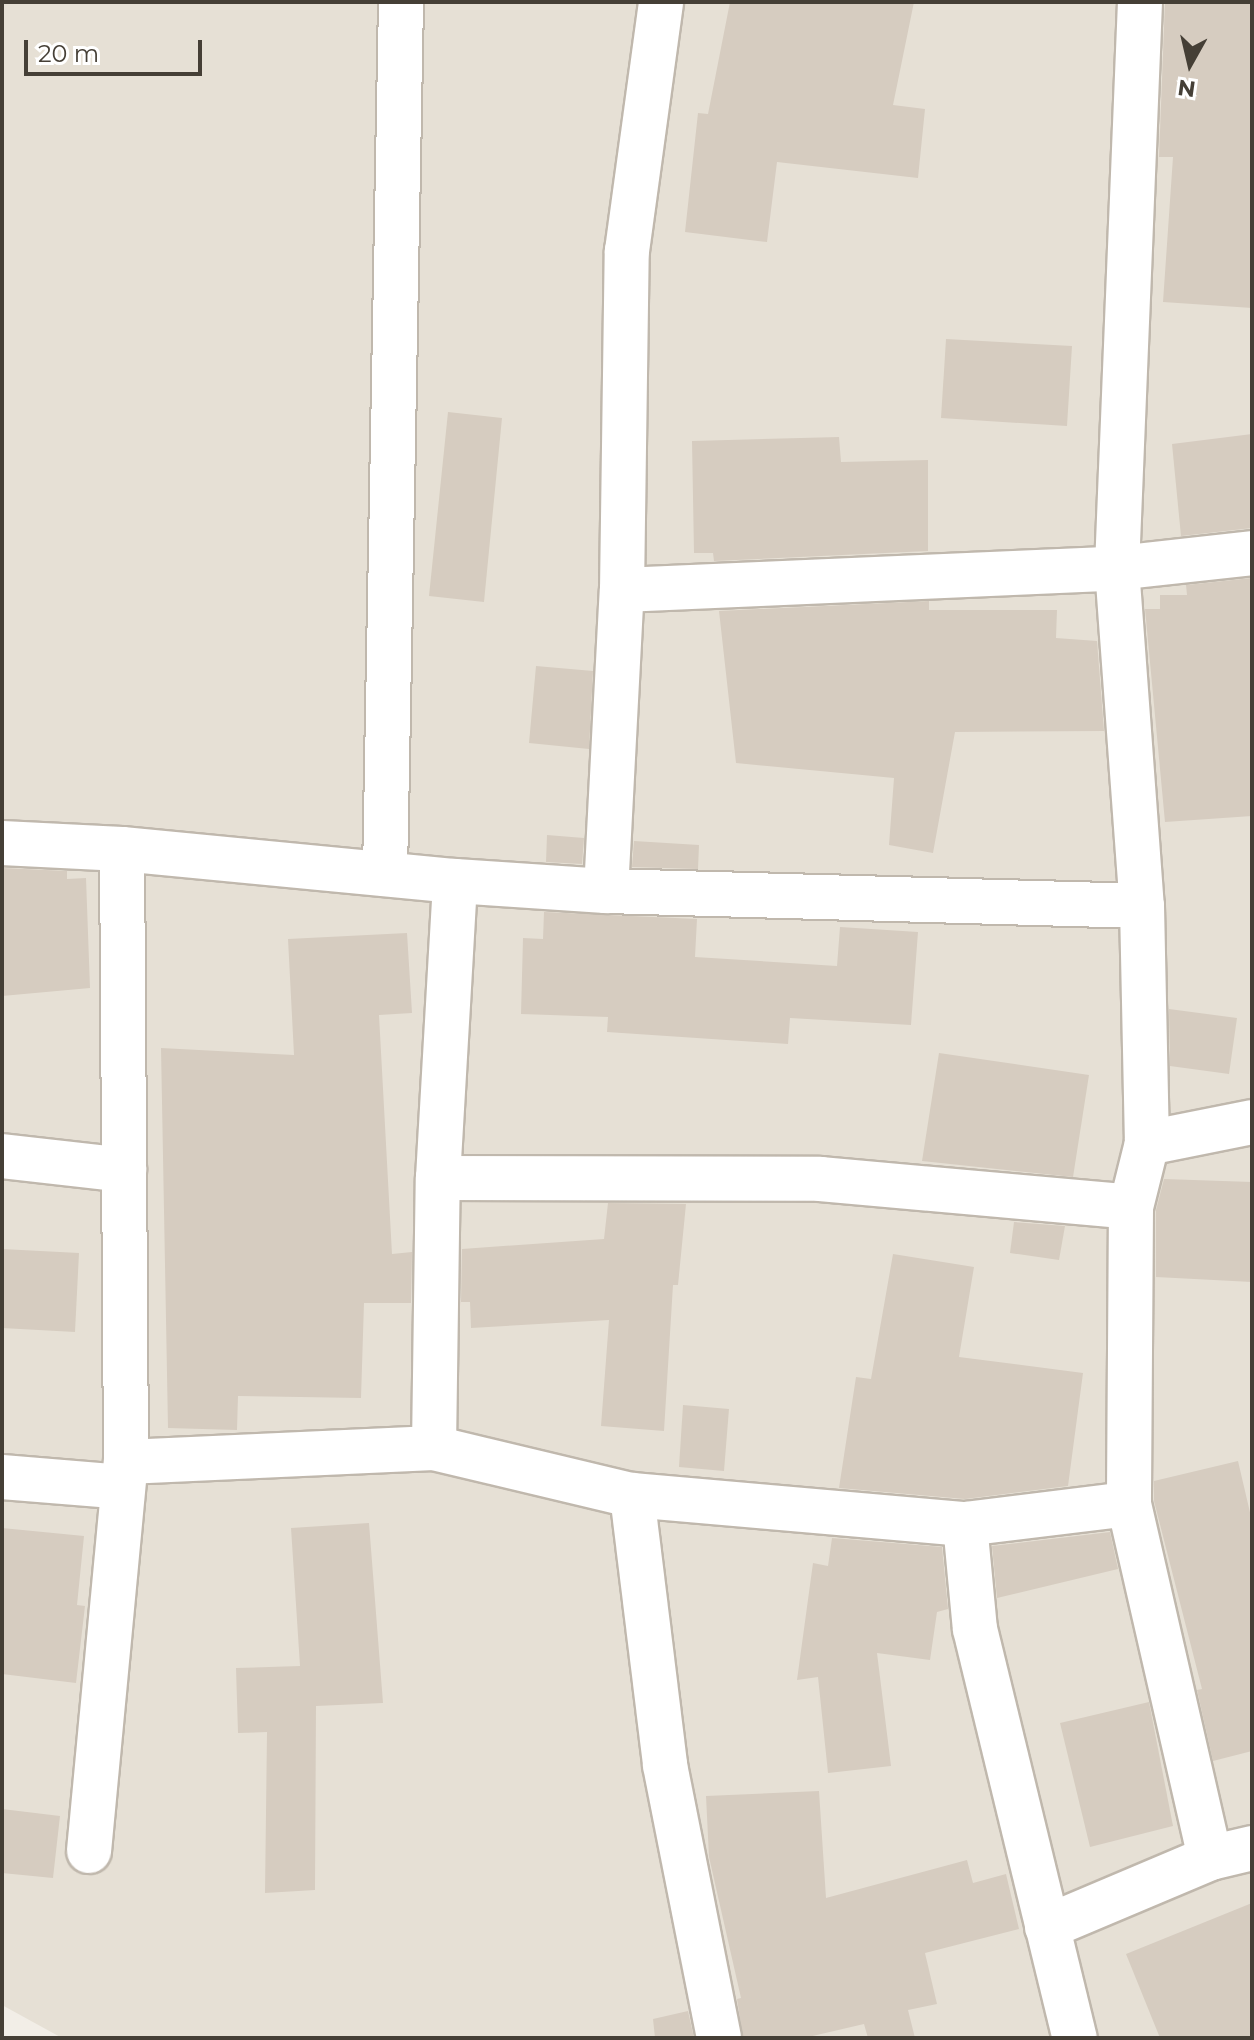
<!DOCTYPE html>
<style>
body{margin:0}
#map{position:relative;width:1254px;height:2040px;overflow:hidden;background:#f2eee7;font-family:Montserrat,sans-serif}
div>[style]{position:absolute}
[style*='--x']{left:calc(var(--x)*1px);top:calc(var(--y)*1px);width:calc(var(--w)*1px);rotate:calc(var(--a)*1deg)}
.residential>*{inset:0;background:#e6e0d5}
.building>*{inset:0;background:#d6ccc0}
.roads{filter:drop-shadow(2px 0 #c0b8ad) drop-shadow(-2px 0 #c0b8ad) drop-shadow(0 2px #c0b8ad) drop-shadow(0 -2px #c0b8ad)}
.minor>*{height:44px;margin:-22px;padding:0 22px;transform-origin:22px;border-radius:22px;background:#fff}
span{translate:-50% -50%;white-space:nowrap;text-align:center;line-height:1.15;-webkit-text-stroke:8px #fff;paint-order:stroke}
.frame{position:absolute;inset:0;border:4px solid #453f36;pointer-events:none}
.north{position:absolute;left:1150px;top:24px;width:80px;height:80px;-webkit-text-stroke:6px #fff;paint-order:stroke;rotate:188deg;font-size:22px;font-weight:700;line-height:32px;text-align:center;color:#453f36}
.north::after{content:'';display:block;margin:auto;width:28px;height:36px;background:#453f36;clip-path:polygon(50% 0,100% 100%,50% 72%,0 100%)}
.scale{position:absolute;left:24px;top:40px;width:178px;height:36px;box-sizing:border-box;border:4px solid #453f36;border-top:0;padding-left:10px;font-size:24px;line-height:28px;white-space:nowrap;color:#453f36;-webkit-text-stroke:6px #fff;paint-order:stroke}
</style>
<div id="map">
<div class="residential">
<i style="clip-path:polygon(2px 2px,1252px 2px,1252px 2038px,62px 2038px,2px 2005px)"></i>
</div>
<div class="building">
<i style="clip-path:polygon(730px 2px,914px 2px,893px 105px,925px 109px,918px 178px,777px 162px,767px 242px,685px 232px,698px 113px,708px 114px)"></i>
<i style="clip-path:polygon(1165px 2px,1252px 2px,1252px 308px,1163px 302px,1173px 157px,1159px 157px)"></i>
<i style="clip-path:polygon(946px 339px,1072px 346px,1067px 426px,941px 418px)"></i>
<i style="clip-path:polygon(448px 412px,502px 418px,484px 602px,429px 596px)"></i>
<i style="clip-path:polygon(1252px 434px,1252px 528px,1181px 536px,1172px 444px)"></i>
<i style="clip-path:polygon(839px 437px,841px 462px,928px 460px,928px 551px,714px 561px,713px 553px,694px 553px,692px 441px)"></i>
<i style="clip-path:polygon(1252px 578px,1252px 816px,1165px 822px,1145px 609px,1160px 609px,1160px 595px,1187px 595px,1186px 585px)"></i>
<i style="clip-path:polygon(929px 601px,929px 610px,1057px 610px,1056px 638px,1097px 641px,1104px 731px,955px 732px,933px 853px,889px 845px,894px 778px,736px 763px,719px 611px)"></i>
<i style="clip-path:polygon(536px 666px,593px 671px,589px 749px,529px 743px)"></i>
<i style="clip-path:polygon(547px 835px,584px 838px,582px 864px,546px 862px)"></i>
<i style="clip-path:polygon(634px 841px,699px 845px,698px 869px,632px 867px)"></i>
<i style="clip-path:polygon(2px 868px,67px 871px,67px 879px,86px 878px,90px 988px,2px 996px)"></i>
<i style="clip-path:polygon(544px 912px,697px 919px,695px 957px,837px 966px,840px 927px,918px 932px,911px 1025px,790px 1018px,788px 1044px,607px 1032px,608px 1017px,521px 1014px,523px 938px,543px 939px)"></i>
<i style="clip-path:polygon(407px 933px,412px 1013px,379px 1015px,392px 1254px,412px 1252px,411px 1303px,364px 1303px,361px 1398px,238px 1396px,237px 1430px,168px 1428px,161px 1048px,294px 1055px,288px 939px)"></i>
<i style="clip-path:polygon(1169px 1009px,1237px 1018px,1229px 1074px,1170px 1066px)"></i>
<i style="clip-path:polygon(939px 1053px,1089px 1075px,1073px 1177px,922px 1161px)"></i>
<i style="clip-path:polygon(1164px 1179px,1252px 1182px,1252px 1282px,1156px 1277px,1156px 1210px)"></i>
<i style="clip-path:polygon(608px 1203px,686px 1204px,678px 1285px,673px 1285px,664px 1431px,601px 1426px,609px 1320px,471px 1328px,470px 1302px,461px 1302px,462px 1249px,604px 1239px)"></i>
<i style="clip-path:polygon(1014px 1222px,1065px 1226px,1059px 1260px,1010px 1253px)"></i>
<i style="clip-path:polygon(2px 1249px,79px 1253px,75px 1332px,2px 1328px)"></i>
<i style="clip-path:polygon(893px 1254px,974px 1267px,959px 1357px,1083px 1373px,1068px 1486px,965px 1499px,839px 1488px,856px 1377px,871px 1379px)"></i>
<i style="clip-path:polygon(683px 1405px,729px 1409px,724px 1471px,679px 1467px)"></i>
<i style="clip-path:polygon(1238px 1461px,1252px 1521px,1252px 1751px,1213px 1761px,1197px 1690px,1202px 1689px,1154px 1501px,1154px 1481px)"></i>
<i style="clip-path:polygon(369px 1523px,383px 1703px,316px 1706px,315px 1890px,265px 1893px,267px 1732px,238px 1733px,236px 1668px,300px 1666px,291px 1528px)"></i>
<i style="clip-path:polygon(2px 1528px,84px 1536px,77px 1605px,85px 1606px,76px 1683px,2px 1674px)"></i>
<i style="clip-path:polygon(1110px 1532px,1118px 1569px,997px 1598px,992px 1546px)"></i>
<i style="clip-path:polygon(832px 1538px,942px 1547px,948px 1609px,937px 1612px,930px 1660px,877px 1653px,891px 1766px,828px 1773px,818px 1677px,797px 1680px,813px 1563px,828px 1566px)"></i>
<i style="clip-path:polygon(1149px 1702px,1173px 1826px,1090px 1847px,1060px 1723px)"></i>
<i style="clip-path:polygon(819px 1791px,826px 1898px,967px 1860px,973px 1883px,1006px 1874px,1019px 1929px,925px 1953px,937px 2004px,908px 2010px,915px 2038px,868px 2038px,864px 2024px,804px 2038px,743px 2038px,737px 1999px,741px 1998px,709px 1857px,706px 1796px)"></i>
<i style="clip-path:polygon(2px 1809px,60px 1816px,53px 1878px,2px 1873px)"></i>
<i style="clip-path:polygon(1252px 1903px,1252px 2038px,1160px 2038px,1126px 1954px)"></i>
<i style="clip-path:polygon(688px 2011px,694px 2038px,655px 2038px,653px 2019px)"></i>
</div>
<div class="roads">
<div class="minor">
<i style="--x:1140;--y:2;--w:566;--a:92.33"></i>
<i style="--x:1117;--y:568;--w:339;--a:85.8"></i>
<i style="--x:1142;--y:906;--w:237;--a:88.8"></i>
<i style="--x:1147;--y:1143;--w:66;--a:104"></i>
<i style="--x:1131;--y:1207;--w:297;--a:90.4"></i>
<i style="--x:1129;--y:1504;--w:363;--a:77.1"></i>
<i style="--x:622;--y:590;--w:495;--a:-2.5"></i>
<i style="--x:1117;--y:568;--w:136;--a:-6.3"></i>
<i style="--x:2;--y:843;--w:120;--a:2.9"></i>
<i style="--x:122;--y:849;--w:335;--a:5.5"></i>
<i style="--x:385;--y:874;--w:872;--a:-88.95"></i>
<i style="--x:606;--y:891;--w:536;--a:1.6"></i>
<i style="--x:1147;--y:1143;--w:107;--a:-11.3"></i>
<i style="--x:2;--y:1156;--w:123;--a:6.5"></i>
<i style="--x:438;--y:1178;--w:382;--a:0.1"></i>
<i style="--x:820;--y:1179;--w:312;--a:5.1"></i>
<i style="--x:434;--y:1448;--w:270;--a:-89.2"></i>
<i style="--x:438;--y:1178;--w:297;--a:-86.7"></i>
<i style="--x:455;--y:881;--w:151;--a:3.8"></i>
<i style="--x:606;--y:891;--w:301;--a:-87"></i>
<i style="--x:622;--y:590;--w:339;--a:-89.2"></i>
<i style="--x:627;--y:251;--w:251;--a:-82.2"></i>
<i style="--x:126;--y:1462;--w:308;--a:-2.6"></i>
<i style="--x:434;--y:1448;--w:204;--a:13.4"></i>
<i style="--x:632;--y:1495;--w:334;--a:5"></i>
<i style="--x:965;--y:1524;--w:165;--a:-7"></i>
<i style="--x:2;--y:1477;--w:121;--a:4.7"></i>
<i style="--x:632;--y:1495;--w:272;--a:83"></i>
<i style="--x:665;--y:1765;--w:278;--a:78.8"></i>
<i style="--x:965;--y:1524;--w:105;--a:84.6"></i>
<i style="--x:975;--y:1629;--w:421;--a:76.3"></i>
<i style="--x:89;--y:1851;--w:391;--a:-84.6"></i>
<i style="--x:126;--y:1462;--w:613;--a:-90.37"></i>
<i style="--x:1047;--y:1927;--w:177;--a:-22.9"></i>
<i style="--x:1210;--y:1858;--w:43;--a:-13.4"></i>
</div>
</div>
<div class="frame"></div>
<div class="north">N</div>
<div class="scale">20 m</div>
</div>
